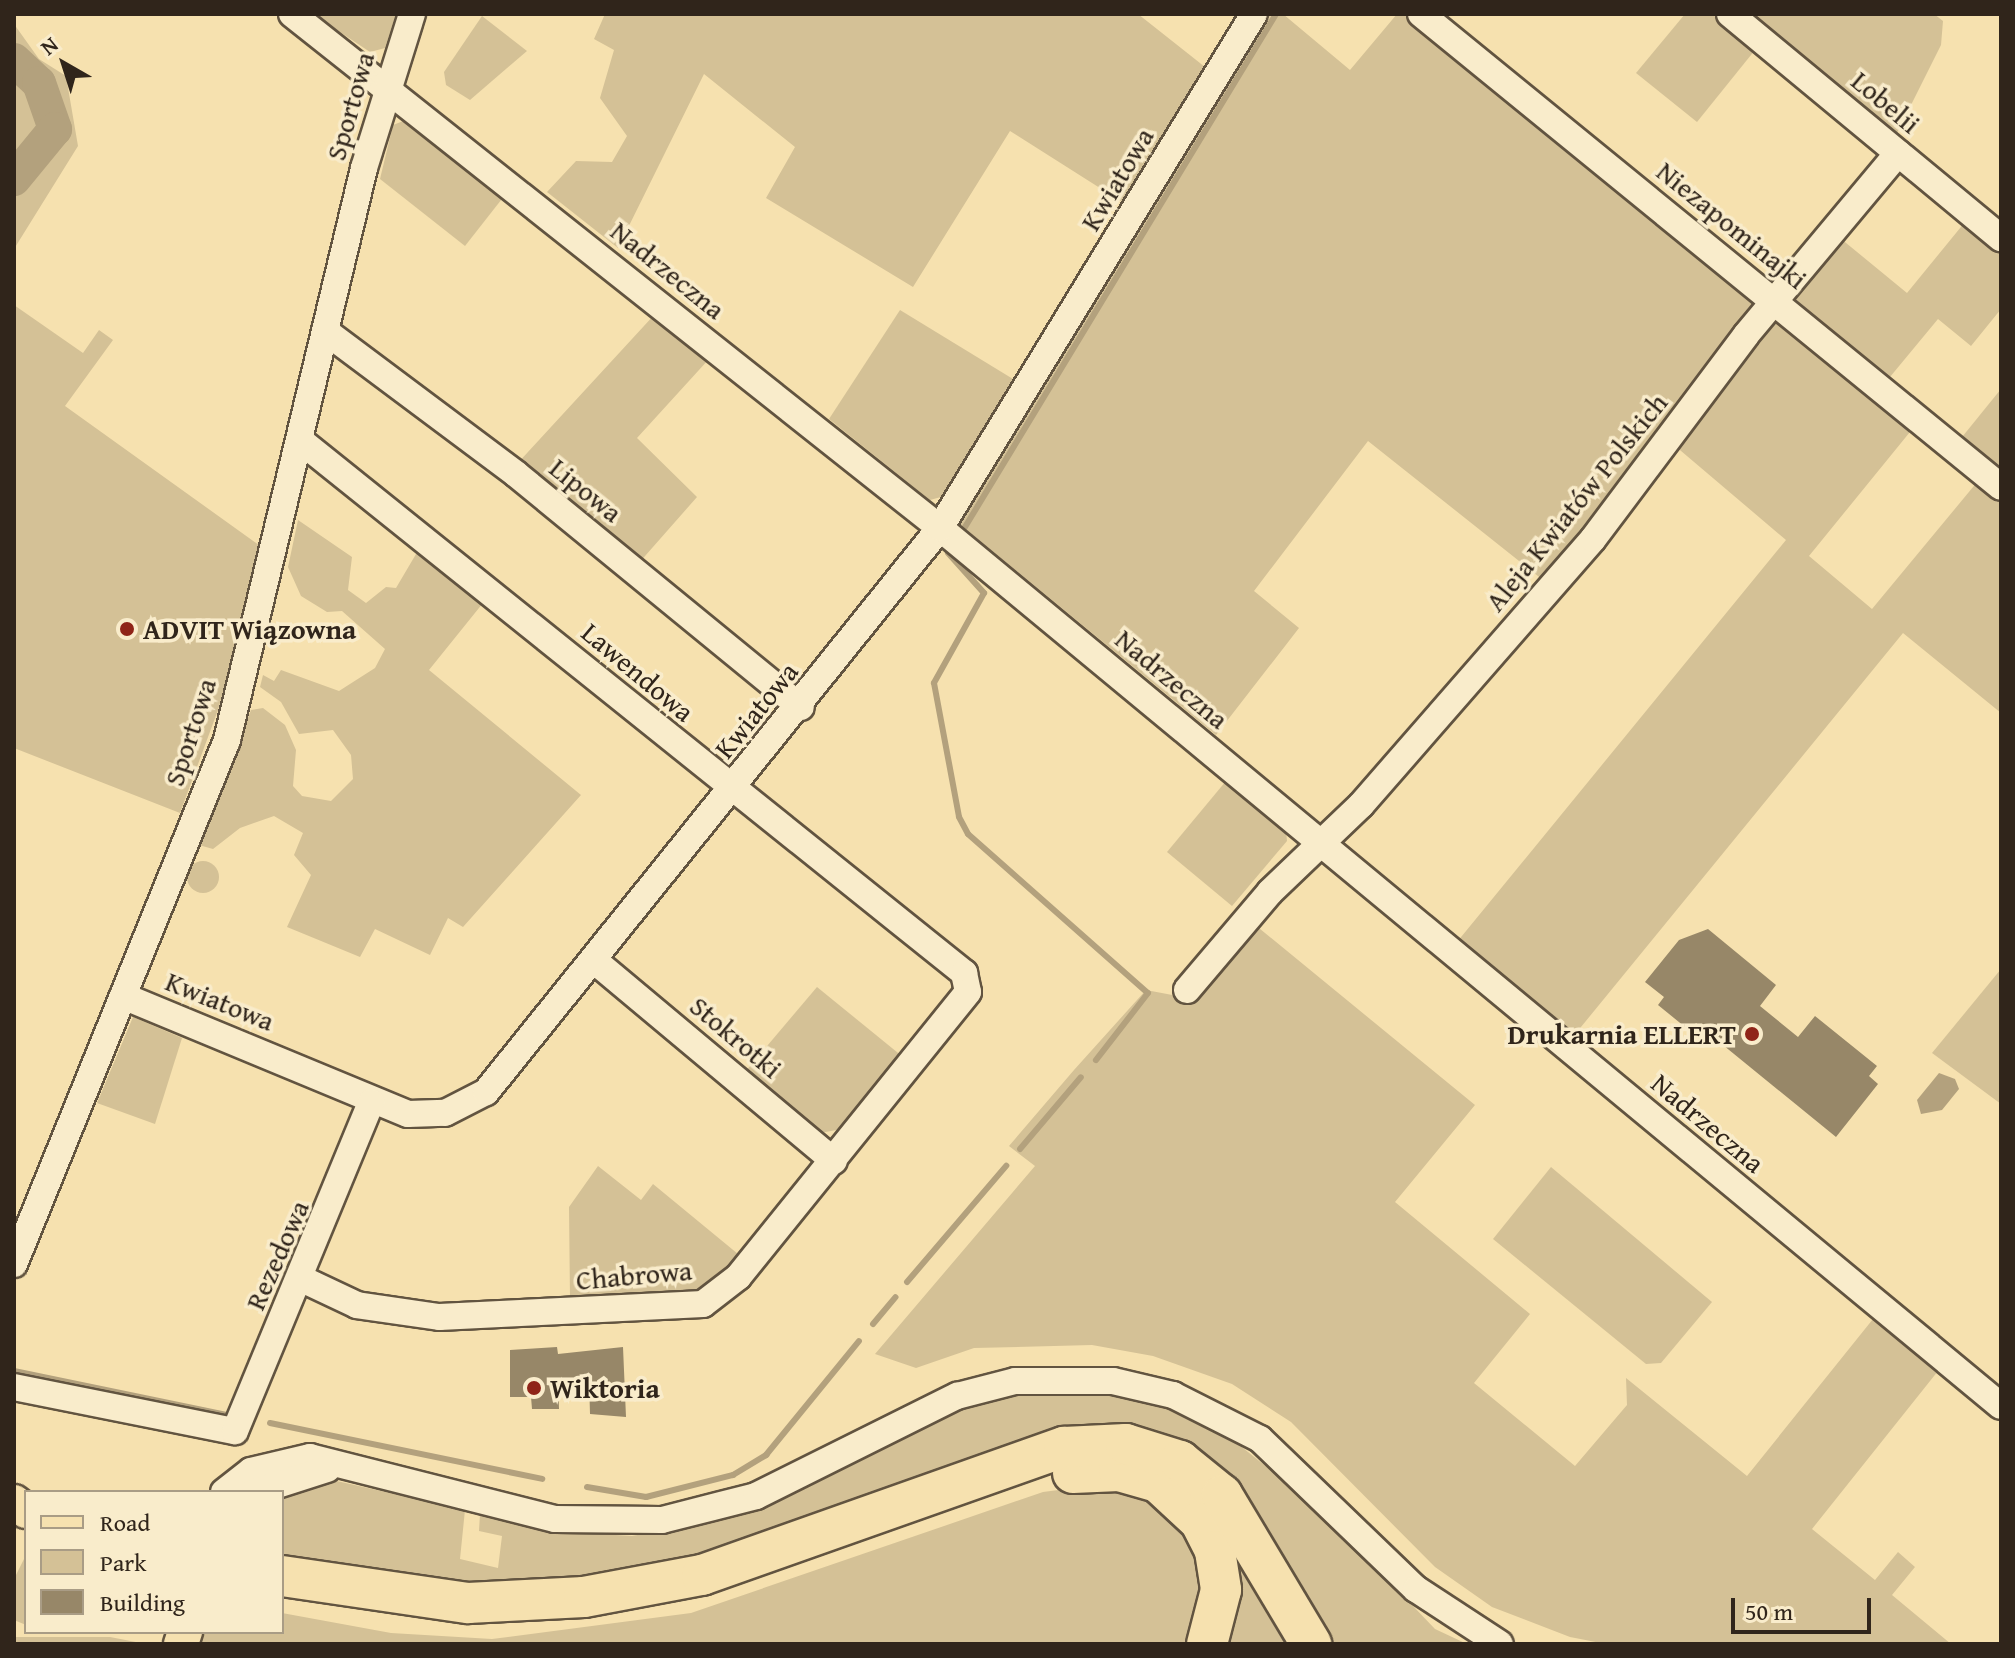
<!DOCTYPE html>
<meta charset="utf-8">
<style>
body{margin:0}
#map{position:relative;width:2015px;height:1658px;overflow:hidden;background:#f6e1af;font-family:"Gentium Book Plus",serif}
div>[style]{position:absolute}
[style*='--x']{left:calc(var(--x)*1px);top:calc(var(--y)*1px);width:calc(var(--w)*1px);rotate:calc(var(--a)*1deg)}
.green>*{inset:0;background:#d4c196}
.round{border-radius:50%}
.water>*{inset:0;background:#b3a17d}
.stream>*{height:6px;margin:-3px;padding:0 3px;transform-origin:3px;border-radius:3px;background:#b3a17d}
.river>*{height:34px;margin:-17px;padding:0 17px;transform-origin:17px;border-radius:17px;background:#b3a17d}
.building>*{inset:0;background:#978768}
.roads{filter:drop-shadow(2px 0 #625440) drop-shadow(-2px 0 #625440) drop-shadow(0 2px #625440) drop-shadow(0 -2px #625440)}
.minor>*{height:26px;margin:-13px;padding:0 13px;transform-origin:13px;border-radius:13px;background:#f9eccb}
.major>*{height:34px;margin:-17px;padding:0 17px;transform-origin:17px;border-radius:17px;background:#f6e1af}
.highway>*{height:40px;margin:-20px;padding:0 20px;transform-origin:20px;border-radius:20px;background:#f6e1af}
.dots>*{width:22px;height:22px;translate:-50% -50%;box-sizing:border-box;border:4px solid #f9eccb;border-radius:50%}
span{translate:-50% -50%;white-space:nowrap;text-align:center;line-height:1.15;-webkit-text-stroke:7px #f9eccb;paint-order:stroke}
.street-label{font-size:28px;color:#30251b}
.poi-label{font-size:28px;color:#30251b;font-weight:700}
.left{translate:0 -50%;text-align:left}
.right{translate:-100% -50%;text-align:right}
.frame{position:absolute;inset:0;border:16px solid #30251b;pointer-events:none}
.legend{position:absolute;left:24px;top:1490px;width:260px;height:144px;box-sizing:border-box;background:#f9eccb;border:2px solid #a99c85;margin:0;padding:10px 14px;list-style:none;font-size:24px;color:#30251b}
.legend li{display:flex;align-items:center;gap:16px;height:40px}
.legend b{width:40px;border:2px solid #a99c85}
.north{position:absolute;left:24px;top:24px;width:80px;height:80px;-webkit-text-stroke:6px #f9eccb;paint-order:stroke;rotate:321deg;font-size:22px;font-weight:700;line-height:32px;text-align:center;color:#30251b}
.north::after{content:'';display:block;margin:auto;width:28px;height:36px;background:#30251b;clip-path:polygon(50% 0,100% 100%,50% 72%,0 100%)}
.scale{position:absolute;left:1731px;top:1598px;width:140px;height:36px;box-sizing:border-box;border:4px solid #30251b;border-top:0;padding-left:10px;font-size:24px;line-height:28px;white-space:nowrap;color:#30251b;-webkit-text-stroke:6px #f9eccb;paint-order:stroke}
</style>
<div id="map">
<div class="green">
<i style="clip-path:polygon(313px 14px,396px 14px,385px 48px,370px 52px)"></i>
<i style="clip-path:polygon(605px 14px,1138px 14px,1205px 67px,1122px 202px,1010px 131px,913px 287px,766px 198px,795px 147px,704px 74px,618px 248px,547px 192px,576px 161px,612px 162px,627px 136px,600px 98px,614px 50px,594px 39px)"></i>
<i style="clip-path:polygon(1272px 14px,1283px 14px,1350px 70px,1397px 14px,1406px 14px,1757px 304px,1669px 429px,1543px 580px,1368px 441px,1254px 591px,1299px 628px,1216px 735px,955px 520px)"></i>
<i style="clip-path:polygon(1685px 14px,1712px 14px,1755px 50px,1697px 122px,1636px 73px)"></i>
<i style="clip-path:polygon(1743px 14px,1934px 14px,1943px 21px,1941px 45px,1895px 137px)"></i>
<i style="clip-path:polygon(482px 16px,527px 51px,470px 100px,446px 85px,444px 72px)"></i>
<i style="clip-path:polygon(14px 24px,39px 59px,66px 76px,78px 146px,14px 249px)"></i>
<i style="clip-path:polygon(406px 120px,505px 195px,465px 246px,380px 179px,393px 125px)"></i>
<i style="clip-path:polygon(1965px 222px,2001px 252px,2001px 309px,1971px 346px,1938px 319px,1885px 383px,1785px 299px,1840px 238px,1907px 293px)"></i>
<i style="clip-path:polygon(14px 305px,83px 353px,99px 330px,113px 340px,65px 406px,263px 548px,218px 710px,180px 813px,14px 748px)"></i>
<i style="clip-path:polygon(900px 310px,1013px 379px,941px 497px,930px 500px,829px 419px)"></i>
<i style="clip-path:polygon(655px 314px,709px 359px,637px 438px,697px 497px,638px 564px,516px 465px)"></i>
<i style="clip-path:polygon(1769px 324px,1786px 324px,1914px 427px,1809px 556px,1872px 609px,1978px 481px,2001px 495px,2001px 713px,1903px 633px,1572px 1038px,1457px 942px,1786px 540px,1674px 445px)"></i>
<i style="clip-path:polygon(2001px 389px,2001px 477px,1958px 442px)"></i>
<i style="clip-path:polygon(298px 520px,352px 557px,348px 590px,366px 603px,386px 587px,396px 588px,419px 549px,483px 603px,429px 670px,581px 795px,463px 927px,448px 918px,430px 955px,375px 929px,360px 957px,287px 927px,311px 875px,294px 855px,303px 833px,274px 816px,240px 828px,213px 849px,199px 845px,251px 710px,263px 708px,285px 725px,296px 750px,293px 786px,302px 796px,331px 801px,353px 779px,351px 755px,333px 730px,299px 734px,281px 702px,260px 687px,263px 675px,274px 681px,281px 670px,339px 691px,375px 668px,385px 649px,342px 611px,327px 612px,301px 596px,288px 567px)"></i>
<i style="clip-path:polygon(1226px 781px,1286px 831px,1287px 841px,1232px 906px,1167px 852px)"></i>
<i class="round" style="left:187px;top:861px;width:32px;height:32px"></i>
<i style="clip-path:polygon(1254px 924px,1475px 1105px,1395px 1202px,1530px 1314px,1474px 1383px,1575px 1466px,1627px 1405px,1626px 1378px,1747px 1476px,1873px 1319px,1938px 1371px,1812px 1529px,1875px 1580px,1898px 1552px,1915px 1567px,1892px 1595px,1951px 1644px,1606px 1644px,1570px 1637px,1492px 1607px,1435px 1567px,1291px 1422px,1232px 1384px,1153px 1356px,1092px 1345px,974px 1348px,916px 1368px,875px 1354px,1035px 1166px,1009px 1146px,1074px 1070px,1146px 990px,1188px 998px)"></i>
<i style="clip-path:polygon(2001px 969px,2001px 1104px,1932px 1053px)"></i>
<i style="clip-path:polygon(817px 987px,903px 1057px,842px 1129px,820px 1133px,745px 1072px)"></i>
<i style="clip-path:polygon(133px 1017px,182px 1038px,155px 1124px,97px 1103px)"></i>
<i style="clip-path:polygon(598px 1166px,641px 1200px,653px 1184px,738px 1254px,716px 1281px,679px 1297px,570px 1299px,569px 1207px)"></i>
<i style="clip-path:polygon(1551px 1167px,1712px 1302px,1661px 1363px,1646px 1364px,1493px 1239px)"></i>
<i style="clip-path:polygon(1048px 1390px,1107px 1391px,1169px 1405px,1228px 1436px,1324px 1513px,1435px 1629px,1467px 1644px,1335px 1644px,1138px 1432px,732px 1552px,497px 1592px,282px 1568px,282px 1492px,328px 1479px,465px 1510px,460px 1559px,498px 1568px,502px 1536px,479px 1531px,480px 1514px,567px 1532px,632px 1536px,720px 1520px,966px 1405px)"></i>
<i style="clip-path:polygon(1101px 1453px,1148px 1462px,1200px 1490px,1232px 1528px,1298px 1644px,1221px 1644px,1233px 1601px,1220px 1533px,1173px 1481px,1104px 1460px,1053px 1469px,711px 1588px,590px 1613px,447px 1619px,282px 1595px,282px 1587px,356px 1603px,481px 1613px,629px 1600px,785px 1557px,1039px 1465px)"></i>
<i style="clip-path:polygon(1113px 1483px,1180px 1512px,1209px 1572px,1192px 1644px,191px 1644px,194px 1632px,282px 1632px,282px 1613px,391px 1633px,492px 1639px,691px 1613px,1043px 1492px)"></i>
<i style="clip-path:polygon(26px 1555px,26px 1625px,14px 1620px,14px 1579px)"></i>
<i style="clip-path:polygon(14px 1637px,110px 1637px,146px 1644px,14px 1644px)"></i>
</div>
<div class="water">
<i style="clip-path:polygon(1939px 1073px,1955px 1079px,1959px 1089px,1942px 1110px,1921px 1114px,1917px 1100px)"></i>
</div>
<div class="stream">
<i style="--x:965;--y:527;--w:600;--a:-58.77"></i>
<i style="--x:948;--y:553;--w:54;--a:48"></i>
<i style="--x:984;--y:593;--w:103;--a:119.1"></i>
<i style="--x:934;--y:683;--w:136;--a:79.4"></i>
<i style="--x:959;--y:817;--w:19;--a:62"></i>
<i style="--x:968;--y:834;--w:240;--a:41.5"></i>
<i style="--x:1148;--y:993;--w:85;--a:127.8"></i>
<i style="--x:1020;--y:1149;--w:94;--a:-49.7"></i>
<i style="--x:907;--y:1282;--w:153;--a:-49.5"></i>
<i style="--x:873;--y:1324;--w:35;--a:-50"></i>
<i style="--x:14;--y:1371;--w:222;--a:11.7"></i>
<i style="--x:270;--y:1423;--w:278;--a:11.6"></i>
<i style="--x:587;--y:1487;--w:60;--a:9.6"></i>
<i style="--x:646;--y:1497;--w:90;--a:-14.2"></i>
<i style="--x:733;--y:1475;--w:39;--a:-31"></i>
<i style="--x:766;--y:1455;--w:147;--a:-50.8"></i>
</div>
<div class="river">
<i style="--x:14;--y:60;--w:34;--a:43"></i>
<i style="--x:39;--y:83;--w:49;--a:70.8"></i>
<i style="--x:55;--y:129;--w:65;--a:129.4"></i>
</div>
<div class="building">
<i style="clip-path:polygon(1708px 929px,1776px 985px,1760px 1006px,1798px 1037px,1815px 1016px,1877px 1066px,1869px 1076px,1878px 1084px,1836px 1137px,1696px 1023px,1690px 1031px,1658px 1005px,1664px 997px,1645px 982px,1679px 940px)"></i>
<i style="clip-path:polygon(557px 1347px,558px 1354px,623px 1347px,626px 1417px,590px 1414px,589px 1379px,558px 1379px,559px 1409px,532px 1409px,531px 1397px,510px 1397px,510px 1350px)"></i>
</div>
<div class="roads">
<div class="minor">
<i style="--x:292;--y:14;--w:827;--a:38.42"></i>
<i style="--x:940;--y:528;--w:1377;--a:39.61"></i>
<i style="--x:1421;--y:14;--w:748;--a:39.2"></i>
<i style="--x:1730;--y:14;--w:352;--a:39.6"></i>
<i style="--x:325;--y:331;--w:239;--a:36.8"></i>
<i style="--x:516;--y:474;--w:368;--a:39.3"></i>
<i style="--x:302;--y:442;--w:849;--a:38.73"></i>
<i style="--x:964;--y:973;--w:19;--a:78"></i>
<i style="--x:968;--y:992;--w:366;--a:128.9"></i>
<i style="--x:738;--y:1277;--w:44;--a:142.4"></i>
<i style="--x:703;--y:1304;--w:264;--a:177.2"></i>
<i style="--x:439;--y:1317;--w:83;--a:-171.7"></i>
<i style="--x:357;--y:1305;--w:61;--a:-154.7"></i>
<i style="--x:596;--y:962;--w:310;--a:39.9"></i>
<i style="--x:1187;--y:990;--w:128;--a:-49.7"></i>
<i style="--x:1270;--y:892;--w:126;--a:-43.7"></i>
<i style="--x:1361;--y:805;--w:353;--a:-48.9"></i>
<i style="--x:1593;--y:539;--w:255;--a:-53.1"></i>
<i style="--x:1746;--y:335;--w:237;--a:-50.1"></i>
<i style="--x:123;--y:996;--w:308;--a:22.5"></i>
<i style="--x:408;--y:1114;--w:37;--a:-2"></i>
<i style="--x:445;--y:1113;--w:46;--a:-27.1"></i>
<i style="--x:486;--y:1092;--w:724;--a:-51.17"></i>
<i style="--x:940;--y:528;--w:602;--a:-58.58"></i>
<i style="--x:14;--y:1264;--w:566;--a:-67.88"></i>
<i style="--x:227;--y:740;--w:588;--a:-76.53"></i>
<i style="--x:364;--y:168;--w:161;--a:-72.7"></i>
<i style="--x:14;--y:1387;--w:225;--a:11.3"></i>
<i style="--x:235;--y:1431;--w:356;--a:-67.5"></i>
<i style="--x:224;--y:1492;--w:34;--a:-38"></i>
<i style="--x:251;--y:1471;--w:61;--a:-13.3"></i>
<i style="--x:310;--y:1457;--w:253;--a:14.2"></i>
<i style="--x:555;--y:1519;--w:107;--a:0.5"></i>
<i style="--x:662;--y:1520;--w:97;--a:-14.3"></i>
<i style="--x:756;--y:1496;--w:225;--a:-26.5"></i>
<i style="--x:957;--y:1396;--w:60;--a:-14.5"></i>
<i style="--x:1015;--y:1381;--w:98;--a:0"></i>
<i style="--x:1113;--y:1381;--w:62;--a:13.1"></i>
<i style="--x:1173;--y:1395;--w:97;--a:26.8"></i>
<i style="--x:1260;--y:1439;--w:216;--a:43.9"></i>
<i style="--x:1416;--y:1589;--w:100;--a:33.2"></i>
<i style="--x:255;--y:1492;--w:76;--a:-17.7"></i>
</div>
<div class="major">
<i style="--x:14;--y:1502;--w:15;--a:37"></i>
<i style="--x:181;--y:1644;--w:13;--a:-72"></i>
</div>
<div class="highway">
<i style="--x:1073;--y:1473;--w:46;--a:-2.5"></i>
<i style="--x:1119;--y:1471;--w:41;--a:15.8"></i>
<i style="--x:1158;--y:1482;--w:57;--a:42.9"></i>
<i style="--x:1200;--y:1521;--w:34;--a:63"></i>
<i style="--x:1215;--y:1551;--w:39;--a:81"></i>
<i style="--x:1221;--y:1590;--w:56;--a:104.5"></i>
<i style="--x:282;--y:1576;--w:188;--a:8.3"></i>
<i style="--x:468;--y:1603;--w:116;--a:-3"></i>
<i style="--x:584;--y:1597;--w:120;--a:-10.6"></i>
<i style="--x:702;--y:1575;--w:384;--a:-19.5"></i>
<i style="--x:1064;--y:1447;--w:62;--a:-2.8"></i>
<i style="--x:1126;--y:1444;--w:57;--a:17.5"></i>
<i style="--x:1180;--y:1461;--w:54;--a:39"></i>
<i style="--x:1222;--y:1495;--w:174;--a:59.1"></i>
</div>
</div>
<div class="dots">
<i style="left:127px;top:629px;background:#8f2418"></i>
<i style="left:1752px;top:1034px;background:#8f2418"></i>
<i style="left:534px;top:1388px;background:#8f2418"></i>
</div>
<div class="street-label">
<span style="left:1886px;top:102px;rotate:40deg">Lobelii</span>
<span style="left:350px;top:106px;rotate:-74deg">Sportowa</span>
<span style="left:1117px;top:179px;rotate:-59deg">Kwiatowa</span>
<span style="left:1732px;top:225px;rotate:39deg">Niezapominajki</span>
<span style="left:668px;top:270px;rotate:39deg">Nadrzeczna</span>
<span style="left:586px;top:490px;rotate:39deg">Lipowa</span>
<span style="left:1576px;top:502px;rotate:-51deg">Aleja Kwiatów Polskich</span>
<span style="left:638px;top:672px;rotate:40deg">Lawendowa</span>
<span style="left:1172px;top:679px;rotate:40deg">Nadrzeczna</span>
<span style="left:756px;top:710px;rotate:-51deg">Kwiatowa</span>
<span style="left:190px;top:732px;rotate:-72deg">Sportowa</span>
<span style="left:220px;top:1001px;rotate:22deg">Kwiatowa</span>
<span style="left:736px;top:1037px;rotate:40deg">Stokrotki</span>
<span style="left:1708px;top:1123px;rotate:40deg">Nadrzeczna</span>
<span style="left:277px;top:1255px;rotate:-66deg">Rezedowa</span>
<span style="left:634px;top:1275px;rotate:-5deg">Chabrowa</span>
</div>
<div class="poi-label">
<span class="left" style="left:143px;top:629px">ADVIT Wiązowna</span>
<span class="right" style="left:1736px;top:1034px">Drukarnia ELLERT</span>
<span class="left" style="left:550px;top:1388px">Wiktoria</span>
</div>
<div class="frame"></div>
<ul class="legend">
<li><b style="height:10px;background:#f6e1af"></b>Road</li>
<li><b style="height:22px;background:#d4c196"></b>Park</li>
<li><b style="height:22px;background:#978768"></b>Building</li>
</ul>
<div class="north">N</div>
<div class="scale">50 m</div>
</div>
